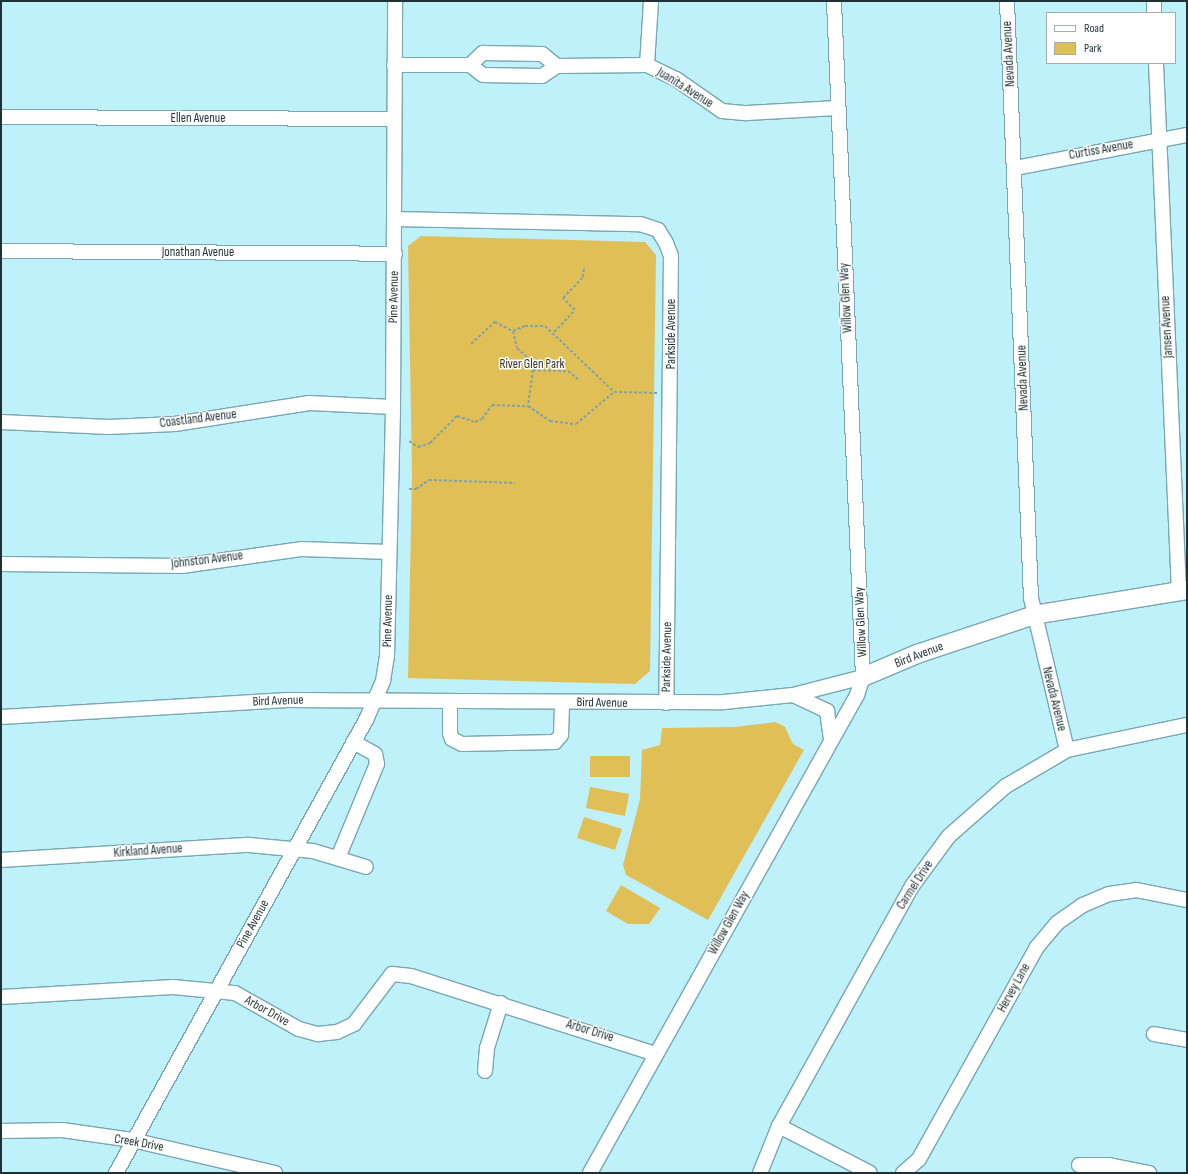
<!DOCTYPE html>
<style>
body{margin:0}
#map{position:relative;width:1188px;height:1174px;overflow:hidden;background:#bff1fb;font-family:"Sofia Sans Condensed",sans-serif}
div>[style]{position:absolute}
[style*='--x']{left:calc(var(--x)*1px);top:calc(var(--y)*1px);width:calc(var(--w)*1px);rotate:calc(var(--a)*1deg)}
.green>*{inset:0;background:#dfbf56}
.path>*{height:2px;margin-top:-1px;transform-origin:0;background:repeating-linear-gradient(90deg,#7ea3ab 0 3px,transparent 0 5px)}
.roads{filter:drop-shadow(1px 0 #78a7b1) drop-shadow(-1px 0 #78a7b1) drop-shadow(0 1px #78a7b1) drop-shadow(0 -1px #78a7b1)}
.minor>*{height:14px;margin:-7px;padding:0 7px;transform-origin:7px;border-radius:7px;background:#fff}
.major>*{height:18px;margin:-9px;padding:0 9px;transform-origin:9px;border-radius:9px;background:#fff}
span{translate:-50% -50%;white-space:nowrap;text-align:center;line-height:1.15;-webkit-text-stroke:3px #fff;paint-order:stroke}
.street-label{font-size:13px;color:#1e3136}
.park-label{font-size:13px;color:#38311b}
.frame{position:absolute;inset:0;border:2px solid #1e3136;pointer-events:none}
.legend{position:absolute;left:1046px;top:12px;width:130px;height:52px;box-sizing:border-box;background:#fff;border:1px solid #a5adaf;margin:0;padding:5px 7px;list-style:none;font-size:12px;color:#1e3136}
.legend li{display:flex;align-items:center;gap:8px;height:20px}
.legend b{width:20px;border:1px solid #a5adaf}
</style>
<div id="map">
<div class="green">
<i style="clip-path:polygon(421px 236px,645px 242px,656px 255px,650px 671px,635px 684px,408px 678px,412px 473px,408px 246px)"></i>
<i style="clip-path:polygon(776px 722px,785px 727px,793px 744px,804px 750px,708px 920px,626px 875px,623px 865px,640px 799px,642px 750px,660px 745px,662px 728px,734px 727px)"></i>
<i style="clip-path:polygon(590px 756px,630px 756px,630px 777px,590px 777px)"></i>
<i style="clip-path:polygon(590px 787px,629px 794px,625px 816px,586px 808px)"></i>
<i style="clip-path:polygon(584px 817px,622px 829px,615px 850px,577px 838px)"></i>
<i style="clip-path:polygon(621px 885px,660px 908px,649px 924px,628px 924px,606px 911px)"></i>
</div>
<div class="path">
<i style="--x:513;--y:331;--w:17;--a:77"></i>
<i style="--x:517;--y:348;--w:12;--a:42"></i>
<i style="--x:526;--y:356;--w:16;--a:63"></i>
<i style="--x:533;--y:370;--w:36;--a:98"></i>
<i style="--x:554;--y:332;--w:30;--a:-46"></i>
<i style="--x:575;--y:310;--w:17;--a:-135"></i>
<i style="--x:563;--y:298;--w:29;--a:-46"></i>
<i style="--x:583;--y:277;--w:10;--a:-84"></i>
<i style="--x:471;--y:344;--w:33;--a:-43"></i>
<i style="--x:495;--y:322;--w:20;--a:27"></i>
<i style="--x:513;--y:331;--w:13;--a:-23"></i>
<i style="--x:525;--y:326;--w:20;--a:0"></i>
<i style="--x:545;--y:326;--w:95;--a:43.7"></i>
<i style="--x:533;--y:370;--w:35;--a:2"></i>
<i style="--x:568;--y:371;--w:13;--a:39"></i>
<i style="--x:409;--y:441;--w:11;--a:34"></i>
<i style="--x:418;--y:447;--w:13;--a:-18"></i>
<i style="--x:430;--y:443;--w:38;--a:-45"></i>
<i style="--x:457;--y:416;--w:19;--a:18"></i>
<i style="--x:475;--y:422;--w:8;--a:-23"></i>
<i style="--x:482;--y:419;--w:17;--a:-54"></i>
<i style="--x:492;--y:405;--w:36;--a:2"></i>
<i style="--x:528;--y:406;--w:27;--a:34"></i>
<i style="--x:550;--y:421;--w:26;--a:7"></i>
<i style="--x:576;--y:424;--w:50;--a:-40.1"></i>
<i style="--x:614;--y:392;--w:43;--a:1.3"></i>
<i style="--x:409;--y:489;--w:7;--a:0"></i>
<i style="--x:416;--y:489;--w:16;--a:-35"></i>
<i style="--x:429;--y:480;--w:86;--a:2"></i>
</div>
<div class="roads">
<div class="minor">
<i style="--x:1007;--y:1;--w:597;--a:87.7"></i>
<i style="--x:1031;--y:598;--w:156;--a:76.7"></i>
<i style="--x:1154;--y:1;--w:12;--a:90"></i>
<i style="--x:1156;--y:63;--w:529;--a:87.51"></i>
<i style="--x:394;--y:65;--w:76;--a:0"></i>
<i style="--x:470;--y:65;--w:16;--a:38"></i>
<i style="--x:483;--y:75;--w:59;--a:1"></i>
<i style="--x:542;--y:76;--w:18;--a:-34"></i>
<i style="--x:557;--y:66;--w:90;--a:-0.6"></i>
<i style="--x:647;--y:65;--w:32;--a:26"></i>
<i style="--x:676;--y:79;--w:56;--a:34.8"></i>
<i style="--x:722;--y:111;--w:25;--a:5"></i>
<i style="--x:747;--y:113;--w:90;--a:-3.2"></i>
<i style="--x:470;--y:65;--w:18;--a:-43"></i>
<i style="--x:483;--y:53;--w:59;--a:1"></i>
<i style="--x:542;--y:54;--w:19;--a:39"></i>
<i style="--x:647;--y:65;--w:64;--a:-86.4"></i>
<i style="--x:1;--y:117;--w:393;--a:0.3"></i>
<i style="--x:1015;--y:168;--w:175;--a:-10.9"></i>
<i style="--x:395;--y:219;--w:245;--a:1.2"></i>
<i style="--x:640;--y:224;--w:19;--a:18"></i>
<i style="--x:658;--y:230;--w:15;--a:58"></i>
<i style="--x:666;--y:243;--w:14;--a:69"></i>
<i style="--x:671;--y:256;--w:447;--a:90.6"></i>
<i style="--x:1;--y:251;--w:394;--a:0.4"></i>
<i style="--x:1;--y:422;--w:108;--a:2.7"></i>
<i style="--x:109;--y:427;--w:66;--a:-2.6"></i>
<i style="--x:175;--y:424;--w:136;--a:-8.9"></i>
<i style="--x:309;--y:403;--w:84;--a:2.7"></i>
<i style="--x:1;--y:564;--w:181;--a:0.6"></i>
<i style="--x:182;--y:566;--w:120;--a:-8.1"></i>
<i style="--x:301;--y:549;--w:88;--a:2"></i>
<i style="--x:793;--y:695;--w:38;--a:25"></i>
<i style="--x:827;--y:711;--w:29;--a:82"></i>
<i style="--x:450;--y:701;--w:32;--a:90"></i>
<i style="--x:450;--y:733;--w:6;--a:72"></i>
<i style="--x:452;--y:739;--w:11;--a:27"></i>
<i style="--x:462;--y:744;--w:93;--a:-1.2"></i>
<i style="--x:555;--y:742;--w:9;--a:-49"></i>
<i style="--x:561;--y:735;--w:33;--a:-88"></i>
<i style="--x:1;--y:717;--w:287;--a:-3.4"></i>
<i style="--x:287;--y:700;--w:437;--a:0.3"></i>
<i style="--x:724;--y:702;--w:69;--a:-5.8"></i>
<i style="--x:793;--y:695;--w:72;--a:-14.4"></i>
<i style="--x:338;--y:858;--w:102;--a:-67.5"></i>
<i style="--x:377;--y:764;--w:10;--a:-101"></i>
<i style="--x:375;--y:754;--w:25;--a:-151"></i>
<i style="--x:1;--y:860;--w:248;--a:-3.5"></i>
<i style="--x:249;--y:845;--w:64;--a:5.4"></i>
<i style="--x:313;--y:851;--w:55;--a:16.8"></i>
<i style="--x:1;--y:997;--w:172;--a:-3.3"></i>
<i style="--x:173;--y:987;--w:42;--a:5.4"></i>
<i style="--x:215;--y:991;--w:20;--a:6"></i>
<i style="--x:235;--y:993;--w:73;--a:29.4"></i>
<i style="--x:299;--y:1029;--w:20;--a:15"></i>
<i style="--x:318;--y:1034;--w:19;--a:-6"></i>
<i style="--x:337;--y:1032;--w:19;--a:-25"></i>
<i style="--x:354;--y:1024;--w:63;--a:-52.8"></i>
<i style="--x:392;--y:974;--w:19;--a:6"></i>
<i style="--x:411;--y:976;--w:257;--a:17.7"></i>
<i style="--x:1154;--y:1034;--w:34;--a:10"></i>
<i style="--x:485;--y:1071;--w:23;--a:-85"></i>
<i style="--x:487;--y:1048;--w:47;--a:-72.7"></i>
<i style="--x:779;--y:1126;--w:102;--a:27.3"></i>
<i style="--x:1;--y:1131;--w:61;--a:-0.9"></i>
<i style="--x:62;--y:1130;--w:71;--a:8.1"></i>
<i style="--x:132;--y:1140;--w:147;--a:13"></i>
<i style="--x:1079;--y:1165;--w:30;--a:0"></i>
<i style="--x:1109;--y:1165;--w:41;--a:11.3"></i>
<i style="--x:116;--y:1173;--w:517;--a:-61.11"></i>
<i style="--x:366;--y:720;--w:43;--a:-66.4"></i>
<i style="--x:383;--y:681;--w:25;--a:-81"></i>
<i style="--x:387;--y:656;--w:249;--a:-88.6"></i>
<i style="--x:393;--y:407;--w:406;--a:-89.7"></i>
<i style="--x:590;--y:1173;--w:548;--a:-60.81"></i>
<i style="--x:857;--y:695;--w:19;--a:-72"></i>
<i style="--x:863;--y:677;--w:677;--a:-92.46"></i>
<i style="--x:760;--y:1173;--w:51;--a:-68"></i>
<i style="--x:779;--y:1126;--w:274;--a:-61"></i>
<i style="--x:912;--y:886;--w:62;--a:-53.5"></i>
<i style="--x:949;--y:836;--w:76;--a:-41.3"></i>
<i style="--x:1006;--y:786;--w:71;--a:-30.5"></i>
<i style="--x:1067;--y:750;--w:123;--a:-11.8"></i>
<i style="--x:903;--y:1173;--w:21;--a:-41"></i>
<i style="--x:919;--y:1159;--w:243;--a:-60.9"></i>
<i style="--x:1037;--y:947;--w:31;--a:-50"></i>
<i style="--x:1057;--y:923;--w:32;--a:-35"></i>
<i style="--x:1083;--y:905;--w:28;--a:-23"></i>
<i style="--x:1109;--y:894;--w:27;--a:-8"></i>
<i style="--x:1136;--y:890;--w:52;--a:11.1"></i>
</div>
<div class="major">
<i style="--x:863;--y:677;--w:59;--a:-23.1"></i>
<i style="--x:917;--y:654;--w:123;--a:-18.4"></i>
<i style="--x:1034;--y:615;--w:155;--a:-9.3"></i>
</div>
</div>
<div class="street-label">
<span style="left:1009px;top:54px;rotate:-93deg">Nevada Avenue</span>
<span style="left:685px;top:88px;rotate:32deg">Juanita Avenue</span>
<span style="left:198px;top:118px">Ellen Avenue</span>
<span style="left:1101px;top:150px;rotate:-10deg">Curtiss Avenue</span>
<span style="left:198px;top:252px">Jonathan Avenue</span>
<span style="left:394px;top:297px;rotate:-89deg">Pine Avenue</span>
<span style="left:846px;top:298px;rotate:-93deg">Willow Glen Way</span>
<span style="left:1167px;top:327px;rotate:-93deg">Jansen Avenue</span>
<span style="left:671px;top:334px;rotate:-90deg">Parkside Avenue</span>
<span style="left:1023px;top:378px;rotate:-92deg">Nevada Avenue</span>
<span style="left:198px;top:419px;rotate:-7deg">Coastland Avenue</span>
<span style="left:207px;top:560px;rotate:-7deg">Johnston Avenue</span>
<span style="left:388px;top:621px;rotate:-89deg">Pine Avenue</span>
<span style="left:861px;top:622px;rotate:-93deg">Willow Glen Way</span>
<span style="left:919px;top:655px;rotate:-21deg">Bird Avenue</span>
<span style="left:667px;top:657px;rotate:-89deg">Parkside Avenue</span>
<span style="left:1054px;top:699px;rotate:76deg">Nevada Avenue</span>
<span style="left:278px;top:701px;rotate:-2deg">Bird Avenue</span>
<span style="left:602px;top:703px;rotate:1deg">Bird Avenue</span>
<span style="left:148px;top:851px;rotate:-4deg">Kirkland Avenue</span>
<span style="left:915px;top:885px;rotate:-57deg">Carmel Drive</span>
<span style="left:729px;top:923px;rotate:-61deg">Willow Glen Way</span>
<span style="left:253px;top:924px;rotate:-61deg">Pine Avenue</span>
<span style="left:1014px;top:988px;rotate:-61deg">Hervey Lane</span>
<span style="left:267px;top:1011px;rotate:29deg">Arbor Drive</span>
<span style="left:590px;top:1031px;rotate:17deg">Arbor Drive</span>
<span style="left:139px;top:1143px;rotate:10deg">Creek Drive</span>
</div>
<div class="park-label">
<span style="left:532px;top:364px">River Glen Park</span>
</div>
<div class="frame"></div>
<ul class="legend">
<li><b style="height:5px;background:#fff"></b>Road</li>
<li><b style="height:11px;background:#dfbf56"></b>Park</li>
</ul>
</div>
